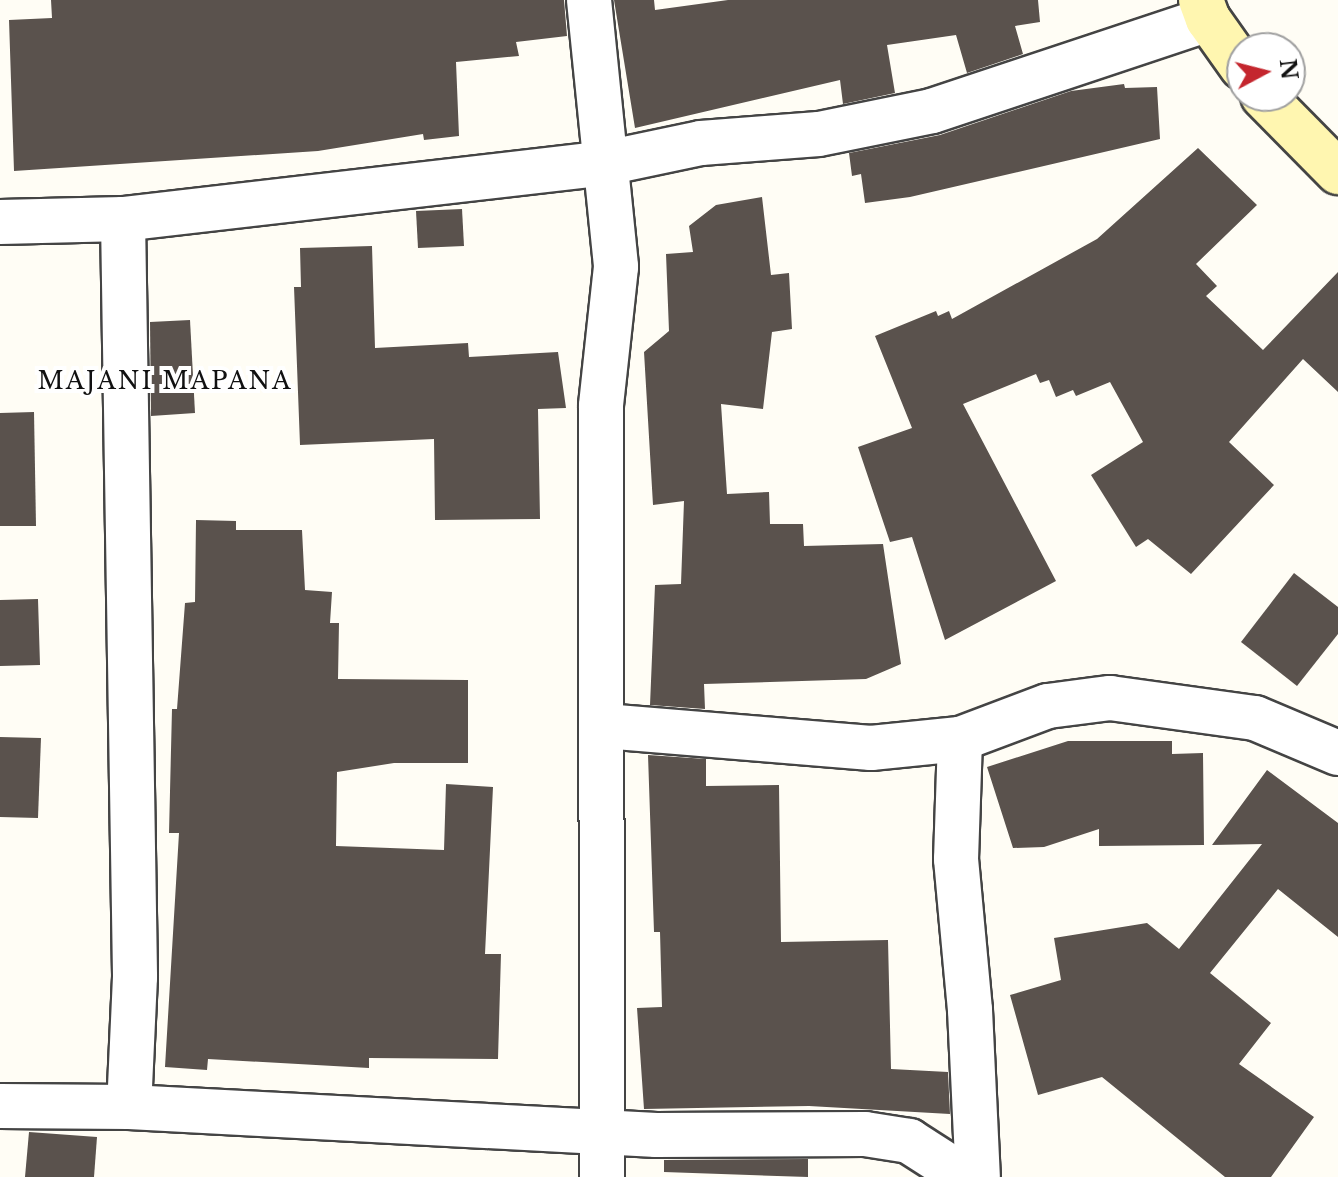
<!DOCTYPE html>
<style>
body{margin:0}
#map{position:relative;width:1338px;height:1177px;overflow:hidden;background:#fffdf5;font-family:"Libre Baskerville",serif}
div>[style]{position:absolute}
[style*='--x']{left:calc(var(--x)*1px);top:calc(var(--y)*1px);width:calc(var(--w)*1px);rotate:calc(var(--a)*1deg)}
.building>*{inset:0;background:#5a524d}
.roads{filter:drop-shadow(2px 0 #444) drop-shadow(-2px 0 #444) drop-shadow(0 2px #444) drop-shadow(0 -2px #444)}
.minor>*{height:44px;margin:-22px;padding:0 22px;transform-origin:22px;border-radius:22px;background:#fff}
.secondary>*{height:44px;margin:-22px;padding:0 22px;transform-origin:22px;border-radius:22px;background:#fff6b0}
span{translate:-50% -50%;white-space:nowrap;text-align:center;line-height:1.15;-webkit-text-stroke:8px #fff;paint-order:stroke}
.quarter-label{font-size:24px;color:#111;letter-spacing:2px}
.north{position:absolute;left:1226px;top:32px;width:80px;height:80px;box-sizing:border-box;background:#fff;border:2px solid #a0a0a0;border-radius:50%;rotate:83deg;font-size:22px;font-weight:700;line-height:32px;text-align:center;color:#111}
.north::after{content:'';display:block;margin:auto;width:28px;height:36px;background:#c4262e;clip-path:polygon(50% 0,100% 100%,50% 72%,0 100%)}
</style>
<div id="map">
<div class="building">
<i style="clip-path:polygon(51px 0,564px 0,567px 36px,516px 42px,519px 56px,456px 62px,459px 136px,424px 140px,423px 134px,318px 151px,14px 171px,9px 20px,52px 18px)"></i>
<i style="clip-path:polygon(614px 0,654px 0,655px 10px,728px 0,1038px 0,1040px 22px,1015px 26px,1023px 54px,967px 73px,956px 35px,887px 45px,895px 93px,843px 104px,840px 80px,635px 128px)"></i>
<i style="clip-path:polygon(1124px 84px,1125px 88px,1157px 87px,1160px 139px,910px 197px,865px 203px,861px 174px,852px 176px,849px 153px,940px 135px,1071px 91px)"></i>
<i style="clip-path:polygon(1198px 148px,1257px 205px,1196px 264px,1217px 286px,1206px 296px,1263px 350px,1338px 272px,1338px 392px,1303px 359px,1229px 442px,1274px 485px,1191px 574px,1148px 539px,1136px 547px,1091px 475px,1143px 442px,1110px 382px,1076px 396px,1073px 390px,1056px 397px,1049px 380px,1040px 383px,1036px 374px,963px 404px,1056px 581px,945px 640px,912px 537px,890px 542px,858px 447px,912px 428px,875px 336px,936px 311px,938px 316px,949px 311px,952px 319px,1097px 239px)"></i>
<i style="clip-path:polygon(762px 197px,771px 275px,789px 273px,792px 329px,772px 332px,763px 409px,721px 404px,727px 494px,769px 492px,770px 524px,803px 524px,804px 546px,883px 544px,901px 664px,866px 679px,704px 684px,705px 709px,650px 705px,655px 585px,681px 584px,684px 501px,653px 505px,644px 352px,669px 331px,666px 254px,693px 252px,689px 226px,716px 205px)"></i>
<i style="clip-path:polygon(462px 209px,464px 246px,418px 248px,416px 211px)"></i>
<i style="clip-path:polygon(372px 246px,375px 348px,468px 343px,469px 357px,558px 352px,566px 408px,538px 409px,540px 519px,435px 520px,434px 439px,300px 445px,294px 287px,301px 287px,300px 248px)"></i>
<i style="clip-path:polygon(190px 320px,195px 413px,151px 416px,150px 322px)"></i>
<i style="clip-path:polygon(34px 412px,36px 526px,0 526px,0 413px)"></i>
<i style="clip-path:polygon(196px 520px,236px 521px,236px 530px,302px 530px,305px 590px,332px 592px,330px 623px,339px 623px,338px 679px,468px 680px,468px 763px,394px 763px,337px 772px,336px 846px,444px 850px,446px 784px,493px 787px,485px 954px,501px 954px,498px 1059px,369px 1058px,369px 1068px,208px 1059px,207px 1070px,165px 1067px,179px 833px,169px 833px,172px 709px,177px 709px,185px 603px,195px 602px)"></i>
<i style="clip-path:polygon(1294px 573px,1338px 607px,1338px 634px,1297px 686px,1241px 642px)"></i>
<i style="clip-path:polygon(38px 599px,40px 665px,0 666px,0 600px)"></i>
<i style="clip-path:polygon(0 737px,41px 738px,38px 818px,0 817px)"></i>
<i style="clip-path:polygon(1068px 741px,1172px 741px,1172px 754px,1203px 753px,1204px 845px,1099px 846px,1099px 829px,1044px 847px,1013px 848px,987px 767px)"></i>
<i style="clip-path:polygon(648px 755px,706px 759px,706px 786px,779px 785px,781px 942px,888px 940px,891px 1069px,948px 1072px,950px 1114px,809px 1106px,644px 1109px,637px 1008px,662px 1007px,660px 932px,654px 932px)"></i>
<i style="clip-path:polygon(1267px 770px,1338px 823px,1338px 937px,1278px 889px,1210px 973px,1271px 1023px,1239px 1064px,1314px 1117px,1271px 1177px,1225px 1177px,1102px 1077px,1038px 1095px,1010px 995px,1061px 980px,1054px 938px,1147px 923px,1179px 949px,1262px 844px,1212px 845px)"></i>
<i style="clip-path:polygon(29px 1132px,97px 1137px,94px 1177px,25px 1177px)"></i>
<i style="clip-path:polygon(808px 1159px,808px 1177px,664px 1172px,664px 1160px)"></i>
</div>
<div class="roads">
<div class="minor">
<i style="--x:589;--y:0;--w:268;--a:84.2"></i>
<i style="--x:616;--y:267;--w:140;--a:96.2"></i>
<i style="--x:601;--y:406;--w:771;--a:89.93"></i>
<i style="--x:123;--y:219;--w:758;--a:89.09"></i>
<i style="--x:135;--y:977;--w:130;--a:92.6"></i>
<i style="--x:0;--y:222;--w:123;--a:-1.4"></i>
<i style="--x:123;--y:219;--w:486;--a:-6.6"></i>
<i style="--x:606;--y:163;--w:97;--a:-11.9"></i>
<i style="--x:701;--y:143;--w:118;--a:-4.4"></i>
<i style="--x:819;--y:134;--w:115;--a:-11.5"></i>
<i style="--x:932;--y:111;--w:291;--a:-18.4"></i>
<i style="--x:604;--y:726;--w:268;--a:4.7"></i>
<i style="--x:871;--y:748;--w:89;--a:-5.8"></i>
<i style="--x:960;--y:739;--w:94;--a:-20.6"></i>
<i style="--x:1048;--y:706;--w:63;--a:-7.4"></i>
<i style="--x:1110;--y:698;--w:146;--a:7.9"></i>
<i style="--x:1255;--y:718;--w:90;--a:22.9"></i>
<i style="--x:960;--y:739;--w:120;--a:91.9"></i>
<i style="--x:956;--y:859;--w:152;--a:84.7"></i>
<i style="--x:970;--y:1010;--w:167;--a:87.3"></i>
<i style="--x:0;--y:1106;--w:129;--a:0.4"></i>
<i style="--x:129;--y:1107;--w:528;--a:3.04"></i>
<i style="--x:656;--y:1135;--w:209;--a:-0.3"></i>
<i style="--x:865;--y:1134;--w:45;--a:9"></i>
<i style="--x:909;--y:1141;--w:67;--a:32.7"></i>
</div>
<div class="secondary">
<i style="--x:1201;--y:0;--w:20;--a:70"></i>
<i style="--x:1208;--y:19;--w:59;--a:54.7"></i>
<i style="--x:1263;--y:96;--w:107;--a:45.4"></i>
</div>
</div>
<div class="quarter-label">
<span style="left:165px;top:381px">MAJANI MAPANA</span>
</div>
<div class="north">N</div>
</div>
